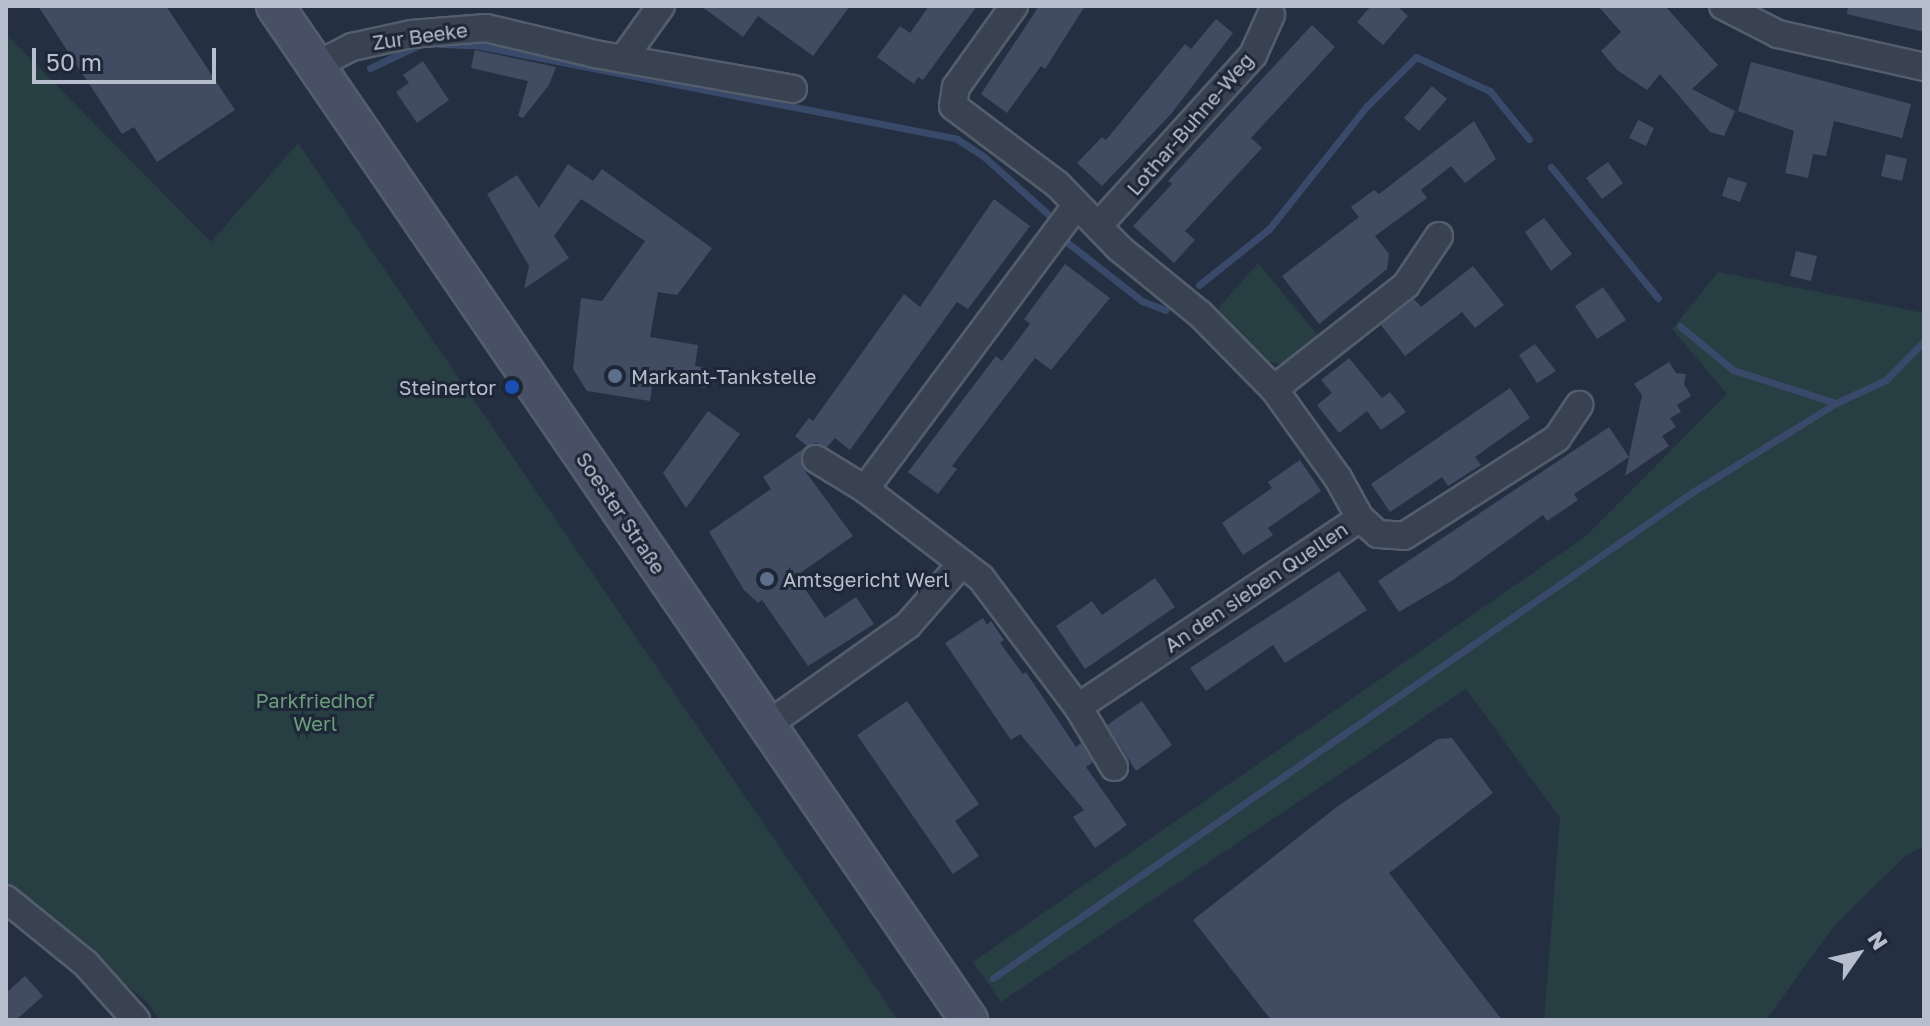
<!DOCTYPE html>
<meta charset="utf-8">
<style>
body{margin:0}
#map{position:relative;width:1930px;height:1026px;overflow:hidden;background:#252f42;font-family:"Golos Text",sans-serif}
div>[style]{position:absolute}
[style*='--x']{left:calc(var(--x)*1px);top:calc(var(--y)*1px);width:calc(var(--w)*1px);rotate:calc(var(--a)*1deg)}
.green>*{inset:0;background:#273e43}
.stream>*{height:7px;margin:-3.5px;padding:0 3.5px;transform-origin:3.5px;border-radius:3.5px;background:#38496a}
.building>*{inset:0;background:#414c62}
.roads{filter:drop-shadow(2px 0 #545d6c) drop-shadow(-2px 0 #545d6c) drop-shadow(0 2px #545d6c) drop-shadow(0 -2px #545d6c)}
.street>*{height:26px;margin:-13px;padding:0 13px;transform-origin:13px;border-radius:13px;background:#394251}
.secondary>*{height:36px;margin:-18px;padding:0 18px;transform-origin:18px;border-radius:18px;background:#475065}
.dots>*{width:22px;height:22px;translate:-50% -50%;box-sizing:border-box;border:4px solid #1e2737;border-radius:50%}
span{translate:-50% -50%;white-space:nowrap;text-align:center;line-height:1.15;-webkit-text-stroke:6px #1e2737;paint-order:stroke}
.street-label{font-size:20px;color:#b6bdcc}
.poi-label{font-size:20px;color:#b6bdcc}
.left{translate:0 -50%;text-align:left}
.right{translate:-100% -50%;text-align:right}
.park-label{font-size:20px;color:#6c9d7b}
.frame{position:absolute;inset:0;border:8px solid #b6bdcc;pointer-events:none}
.north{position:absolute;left:1818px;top:914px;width:80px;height:80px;-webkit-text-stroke:6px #1e2737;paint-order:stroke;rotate:56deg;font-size:22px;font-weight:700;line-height:32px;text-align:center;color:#b6bdcc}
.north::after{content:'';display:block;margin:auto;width:28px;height:36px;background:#b6bdcc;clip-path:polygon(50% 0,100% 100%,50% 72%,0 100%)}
.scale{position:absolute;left:32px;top:48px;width:184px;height:36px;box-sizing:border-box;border:4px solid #b6bdcc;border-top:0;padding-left:10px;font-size:24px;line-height:28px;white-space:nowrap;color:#b6bdcc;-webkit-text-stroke:6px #1e2737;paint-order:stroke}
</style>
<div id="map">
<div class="green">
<i style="clip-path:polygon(6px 34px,211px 242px,298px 143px,898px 1020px,160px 1020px,146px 1001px,6px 888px)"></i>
<i style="clip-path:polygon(1258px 263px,1319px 337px,1283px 365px,1263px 360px,1217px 316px,1220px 306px)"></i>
<i style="clip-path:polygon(1718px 272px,1924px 313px,1924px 846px,1904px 857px,1834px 926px,1766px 1020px,1544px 1020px,1560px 818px,1466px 689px,1001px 1002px,973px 962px,1586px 536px,1727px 394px,1672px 329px)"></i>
</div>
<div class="stream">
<i style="--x:439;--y:44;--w:36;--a:2"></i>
<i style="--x:475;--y:45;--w:491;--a:11"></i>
<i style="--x:957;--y:139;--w:30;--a:33"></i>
<i style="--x:982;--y:155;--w:89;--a:41.8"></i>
<i style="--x:370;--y:68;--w:54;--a:-25.1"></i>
<i style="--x:1551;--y:167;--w:169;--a:50.8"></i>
<i style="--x:1068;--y:243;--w:94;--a:38.1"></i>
<i style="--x:1142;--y:301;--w:25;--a:21"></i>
<i style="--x:1199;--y:285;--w:90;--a:-38.7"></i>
<i style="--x:1269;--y:229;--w:157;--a:-51.5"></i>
<i style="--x:1367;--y:106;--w:69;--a:-45"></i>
<i style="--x:1416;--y:57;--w:81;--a:24.7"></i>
<i style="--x:1490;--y:91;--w:62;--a:50.9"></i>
<i style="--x:1680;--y:326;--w:69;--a:39.7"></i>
<i style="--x:1733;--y:370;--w:108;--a:17.8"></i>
<i style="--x:993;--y:978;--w:850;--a:-34.79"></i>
<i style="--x:1691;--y:493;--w:171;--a:-31.8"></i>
<i style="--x:1836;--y:403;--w:55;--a:-24.7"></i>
<i style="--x:1886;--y:380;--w:54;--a:-45.7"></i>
</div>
<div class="building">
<i style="clip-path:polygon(38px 6px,166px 6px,235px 110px,157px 162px,134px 127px,122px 134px)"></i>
<i style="clip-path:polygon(701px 6px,850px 6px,813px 56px,758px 16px,743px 37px)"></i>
<i style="clip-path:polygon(929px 6px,977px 6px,923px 80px,918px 77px,914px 84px,877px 57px,900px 26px,910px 33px)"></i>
<i style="clip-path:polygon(1039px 6px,1085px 6px,1045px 69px,1041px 66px,1007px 113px,981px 94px)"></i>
<i style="clip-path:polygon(1371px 6px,1397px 6px,1408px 16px,1383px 45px,1357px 22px)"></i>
<i style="clip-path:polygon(1598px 6px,1665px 6px,1718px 65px,1692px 89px,1735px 111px,1724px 136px,1710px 132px,1660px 74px,1647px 90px,1617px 70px,1601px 51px,1621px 32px)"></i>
<i style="clip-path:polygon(1848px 6px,1924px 6px,1924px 32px,1847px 14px)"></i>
<i style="clip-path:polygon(1216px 19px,1233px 33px,1171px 114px,1102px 186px,1077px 163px,1102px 137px,1106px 140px,1185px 44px,1191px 49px)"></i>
<i style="clip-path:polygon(1312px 25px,1335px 47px,1251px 138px,1262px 148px,1185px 231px,1195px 240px,1174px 263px,1133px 226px,1172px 184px,1168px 181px)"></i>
<i style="clip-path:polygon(475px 50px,556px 67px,549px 85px,523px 118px,518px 116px,528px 81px,471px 68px)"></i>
<i style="clip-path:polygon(423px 61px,449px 100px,417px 123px,396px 92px,409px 83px,403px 75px)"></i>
<i style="clip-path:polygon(1751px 62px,1911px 104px,1902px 138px,1834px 121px,1826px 156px,1813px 154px,1808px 178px,1785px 173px,1794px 131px,1738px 111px)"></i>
<i style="clip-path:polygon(1432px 86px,1447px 99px,1419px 131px,1404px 118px)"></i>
<i style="clip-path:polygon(1638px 120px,1654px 128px,1646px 146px,1629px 138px)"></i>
<i style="clip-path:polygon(1474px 121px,1496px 159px,1465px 183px,1451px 166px,1421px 190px,1427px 198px,1375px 236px,1389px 254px,1387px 269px,1319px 324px,1282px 276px,1359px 217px,1351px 207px,1374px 190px,1379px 194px)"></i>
<i style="clip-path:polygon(1886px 154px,1907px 159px,1902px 181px,1881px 176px)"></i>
<i style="clip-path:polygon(1608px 162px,1623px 183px,1602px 199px,1586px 178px)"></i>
<i style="clip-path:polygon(568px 164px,593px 181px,602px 169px,712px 248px,677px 295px,658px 292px,650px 337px,698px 345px,695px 366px,707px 368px,705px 388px,653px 380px,650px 401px,587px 391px,573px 369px,581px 298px,602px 301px,645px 241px,581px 199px,554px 236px,569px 258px,524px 289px,529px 266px,487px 194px,517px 175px,539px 208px)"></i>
<i style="clip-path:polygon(1728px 177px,1747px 183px,1740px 202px,1722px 196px)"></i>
<i style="clip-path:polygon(994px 199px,1030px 226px,968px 309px,957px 302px,850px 450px,835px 438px,827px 447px,816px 443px,802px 451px,802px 467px,853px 536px,796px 576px,825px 618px,856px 597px,874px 624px,808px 666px,762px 600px,758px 603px,744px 590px,709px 532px,771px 489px,763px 477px,807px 446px,795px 436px,809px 418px,813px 421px,904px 294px,920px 307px)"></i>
<i style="clip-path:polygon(1544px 218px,1572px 254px,1551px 271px,1525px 232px)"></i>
<i style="clip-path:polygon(1796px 251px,1817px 256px,1811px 281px,1790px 276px)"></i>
<i style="clip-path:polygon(1065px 264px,1110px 298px,1051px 370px,1035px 358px,952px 466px,957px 469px,938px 494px,908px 472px,996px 356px,1002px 361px,1030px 324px,1024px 319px)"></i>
<i style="clip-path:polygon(1473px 266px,1504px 305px,1475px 328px,1462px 312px,1405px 356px,1381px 325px,1414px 299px,1421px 307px)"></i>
<i style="clip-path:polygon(1603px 287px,1626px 320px,1597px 339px,1575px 306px)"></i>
<i style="clip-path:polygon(1535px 344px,1556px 371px,1537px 383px,1519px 355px)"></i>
<i style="clip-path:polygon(1349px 358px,1382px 398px,1390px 392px,1406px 412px,1381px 430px,1367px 411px,1339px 433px,1317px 405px,1332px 393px,1321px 380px)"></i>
<i style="clip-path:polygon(1669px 362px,1676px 373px,1686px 374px,1684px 384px,1691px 396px,1677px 405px,1681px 412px,1670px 418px,1676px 427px,1662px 436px,1669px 446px,1625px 476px,1629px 457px,1574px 494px,1578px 500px,1547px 521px,1543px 515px,1453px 580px,1399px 612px,1378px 581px,1609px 427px,1629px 457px,1642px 395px,1634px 384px)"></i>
<i style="clip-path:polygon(1510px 388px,1530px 418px,1475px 457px,1481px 465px,1448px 486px,1442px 477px,1390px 512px,1371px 484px)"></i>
<i style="clip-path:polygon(708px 411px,740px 434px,686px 508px,663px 473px)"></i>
<i style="clip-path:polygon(1300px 460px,1321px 491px,1268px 528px,1273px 535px,1243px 555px,1222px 523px,1272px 488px,1268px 482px)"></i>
<i style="clip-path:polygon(1339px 571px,1367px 610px,1285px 663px,1273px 645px,1206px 691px,1190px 668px)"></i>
<i style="clip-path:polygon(1155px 578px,1175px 607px,1085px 669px,1056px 626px,1092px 601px,1102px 615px)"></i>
<i style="clip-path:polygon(983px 618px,987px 625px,991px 621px,1004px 640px,1000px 643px,1023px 674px,1026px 672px,1076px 747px,1081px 743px,1093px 762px,1086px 767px,1127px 825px,1095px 848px,1073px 817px,1084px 810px,1020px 734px,1011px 740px,945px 643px)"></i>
<i style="clip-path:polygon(907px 701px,979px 804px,955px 821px,979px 856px,953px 874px,857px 735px)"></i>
<i style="clip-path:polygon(1142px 701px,1172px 745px,1136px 771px,1107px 725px)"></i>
<i style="clip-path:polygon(1452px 738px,1493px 793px,1389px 873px,1502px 1020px,1271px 1020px,1193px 920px,1338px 806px,1438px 739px)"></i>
<i style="clip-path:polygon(25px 976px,43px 996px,16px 1020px,6px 1020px,6px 993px)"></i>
</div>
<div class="roads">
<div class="street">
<i style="--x:1014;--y:6;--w:100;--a:125.6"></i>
<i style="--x:956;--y:87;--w:19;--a:99"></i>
<i style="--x:953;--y:106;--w:130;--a:36.9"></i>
<i style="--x:1057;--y:184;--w:89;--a:45.9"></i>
<i style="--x:1119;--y:248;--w:104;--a:39.2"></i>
<i style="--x:1200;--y:314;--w:105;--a:45.4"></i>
<i style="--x:1274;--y:389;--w:110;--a:54.3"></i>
<i style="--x:1338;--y:478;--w:46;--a:61.2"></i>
<i style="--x:1360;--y:518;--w:24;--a:42"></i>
<i style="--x:1378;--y:534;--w:26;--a:4"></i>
<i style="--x:1404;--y:536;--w:182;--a:-32.6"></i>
<i style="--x:1557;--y:438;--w:40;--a:-56"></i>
<i style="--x:1723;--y:6;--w:62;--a:27"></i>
<i style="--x:1778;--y:34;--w:150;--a:12.7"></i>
<i style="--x:623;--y:59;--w:65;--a:-54.4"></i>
<i style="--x:315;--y:66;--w:42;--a:-27.2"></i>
<i style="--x:352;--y:47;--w:60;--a:-12.4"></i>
<i style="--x:411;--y:34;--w:75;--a:-4.6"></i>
<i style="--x:486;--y:28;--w:112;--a:13.4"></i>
<i style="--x:595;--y:54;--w:201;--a:10"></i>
<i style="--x:1098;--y:226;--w:231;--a:-47.8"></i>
<i style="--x:1253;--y:55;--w:44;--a:-65.8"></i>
<i style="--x:1274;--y:389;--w:168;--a:-38.2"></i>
<i style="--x:1406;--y:285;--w:59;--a:-56"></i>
<i style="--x:816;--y:459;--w:57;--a:31.5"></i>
<i style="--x:865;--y:489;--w:146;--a:37.5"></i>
<i style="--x:981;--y:578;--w:161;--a:53.1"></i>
<i style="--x:1078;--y:707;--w:70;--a:59"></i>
<i style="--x:865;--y:489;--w:354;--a:-53.3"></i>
<i style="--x:1078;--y:707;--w:339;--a:-33.8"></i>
<i style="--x:766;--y:726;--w:174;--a:-35.4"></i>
<i style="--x:908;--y:625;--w:82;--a:-48.9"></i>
<i style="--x:6;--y:899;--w:103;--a:39.1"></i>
<i style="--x:86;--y:964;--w:75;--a:48.2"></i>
</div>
<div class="secondary">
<i style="--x:275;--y:6;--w:1229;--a:55.61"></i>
</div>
</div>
<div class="dots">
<i style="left:615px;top:376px;background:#5c6f8a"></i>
<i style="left:512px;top:387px;background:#1a4fb4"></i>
<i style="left:767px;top:579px;background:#5c6f8a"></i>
</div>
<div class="street-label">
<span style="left:420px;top:36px;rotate:-8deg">Zur Beeke</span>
<span style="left:1190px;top:124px;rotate:-49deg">Lothar-Buhne-Weg</span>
<span style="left:621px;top:513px;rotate:56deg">Soester Straße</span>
<span style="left:1256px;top:587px;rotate:-34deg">An den sieben Quellen</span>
</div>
<div class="poi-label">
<span class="left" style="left:631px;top:376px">Markant-Tankstelle</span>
<span class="right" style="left:496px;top:387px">Steinertor</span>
<span class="left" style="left:783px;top:579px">Amtsgericht Werl</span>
</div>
<div class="park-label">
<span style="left:315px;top:712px">Parkfriedhof<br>Werl</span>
</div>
<div class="frame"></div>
<div class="north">N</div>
<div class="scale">50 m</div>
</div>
